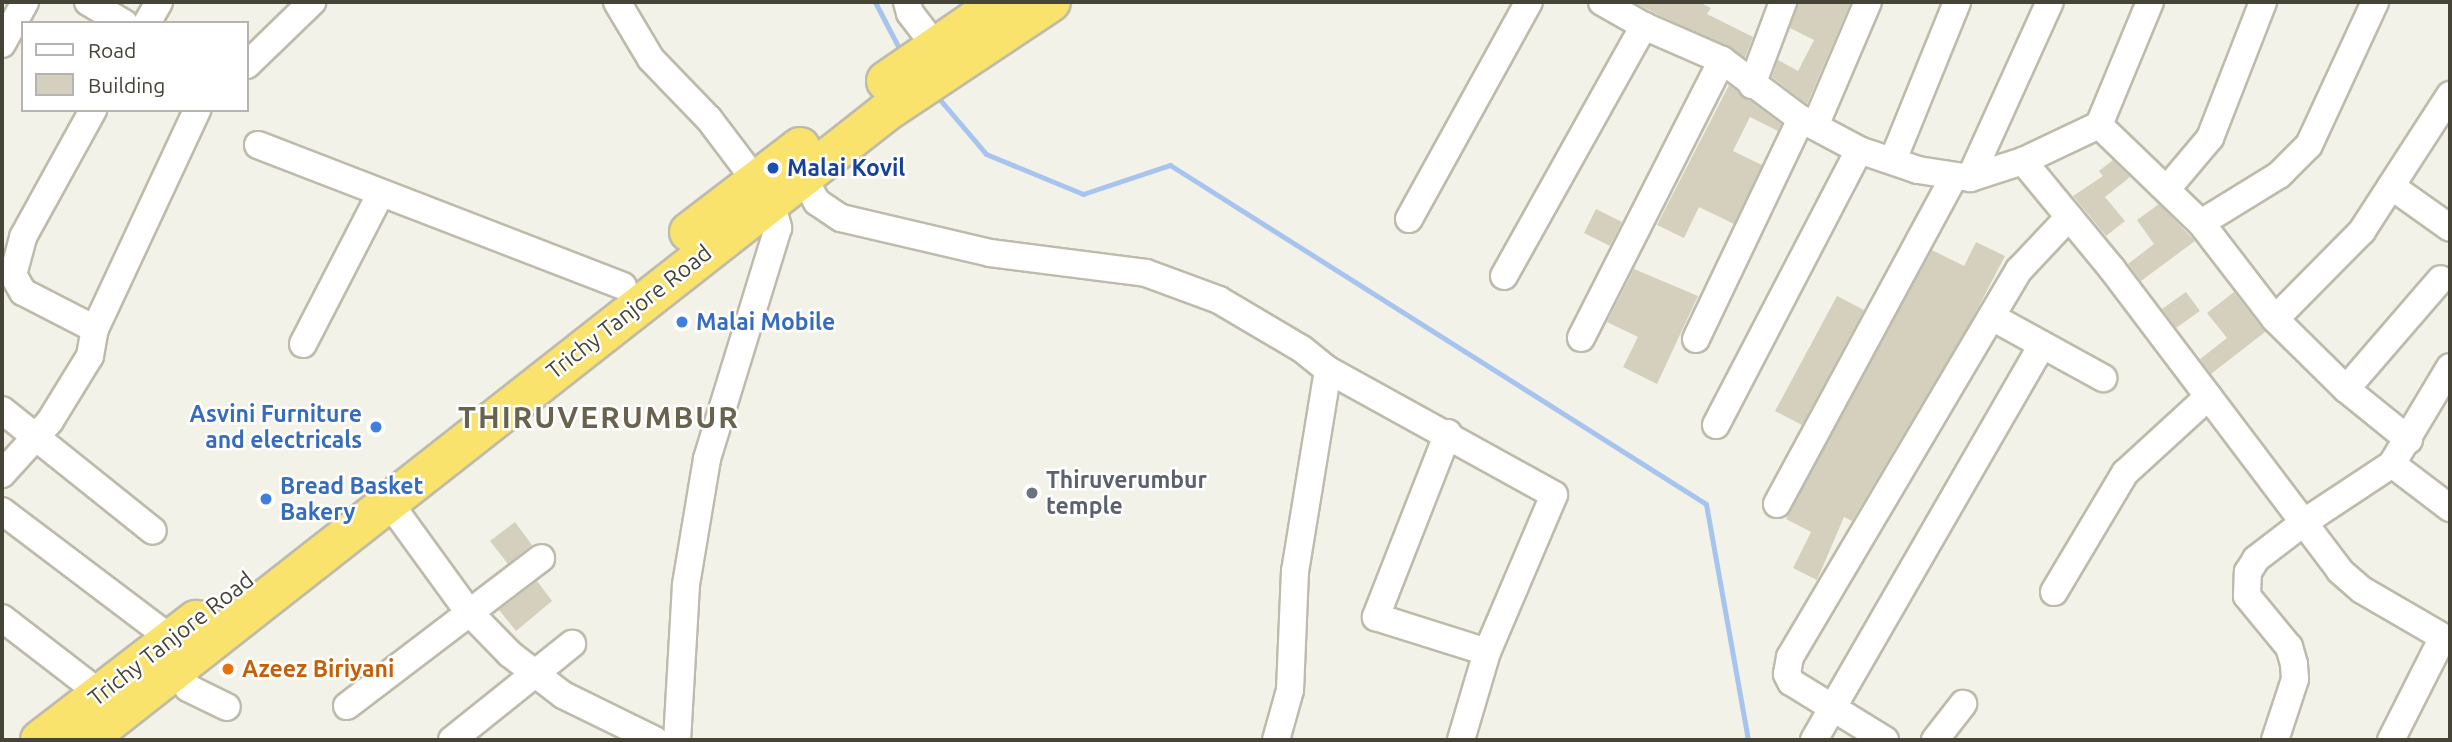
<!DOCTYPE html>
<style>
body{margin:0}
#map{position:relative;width:2452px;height:742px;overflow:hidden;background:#f3f2e8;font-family:Ubuntu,sans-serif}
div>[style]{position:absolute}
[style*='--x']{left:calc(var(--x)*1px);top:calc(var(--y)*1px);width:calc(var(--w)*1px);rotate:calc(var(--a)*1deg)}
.stream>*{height:5px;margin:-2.5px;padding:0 2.5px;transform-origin:2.5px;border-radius:2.5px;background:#a6c4ee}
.building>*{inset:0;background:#d5d0bd}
.roads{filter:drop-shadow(2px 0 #bebbab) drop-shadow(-2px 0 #bebbab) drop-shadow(0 2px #bebbab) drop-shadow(0 -2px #bebbab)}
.minor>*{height:26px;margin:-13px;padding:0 13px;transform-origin:13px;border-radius:13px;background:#fff}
.highway>*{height:38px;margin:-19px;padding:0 19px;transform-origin:19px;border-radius:19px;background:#f9e36d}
.dots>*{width:19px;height:19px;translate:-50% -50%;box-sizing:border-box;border:4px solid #fff;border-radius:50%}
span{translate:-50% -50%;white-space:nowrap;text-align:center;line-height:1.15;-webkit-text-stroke:5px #fff;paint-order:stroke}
.transit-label{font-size:23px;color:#164399;font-weight:700}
.left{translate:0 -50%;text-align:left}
.street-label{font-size:23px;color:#464337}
.shop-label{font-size:23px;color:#366cbe;font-weight:700}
.right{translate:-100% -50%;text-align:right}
.worship-label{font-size:23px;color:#5b616d;font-weight:700}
.food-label{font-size:23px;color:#c56008;font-weight:700}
.district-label{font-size:30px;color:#69634e;font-weight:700;letter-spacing:2px}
.frame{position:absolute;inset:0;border:4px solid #464337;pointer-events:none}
.legend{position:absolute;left:21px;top:21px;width:228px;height:91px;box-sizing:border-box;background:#fff;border:2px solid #b5b4af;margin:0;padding:9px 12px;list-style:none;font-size:21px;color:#464337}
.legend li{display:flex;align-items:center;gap:14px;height:35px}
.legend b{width:35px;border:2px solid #b5b4af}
</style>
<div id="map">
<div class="stream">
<i style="--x:875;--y:2;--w:56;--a:62.5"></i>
<i style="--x:936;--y:95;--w:77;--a:49.7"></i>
<i style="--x:986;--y:154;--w:105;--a:22.4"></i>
<i style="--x:1083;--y:194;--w:92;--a:-18.4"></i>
<i style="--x:1170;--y:165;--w:634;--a:32.31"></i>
<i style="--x:1706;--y:504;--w:240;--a:79.9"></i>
</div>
<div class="building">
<i style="clip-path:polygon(1633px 2px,1699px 2px,1711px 8px,1707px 14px,1753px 37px,1745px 58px)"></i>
<i style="clip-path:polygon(1798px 2px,1851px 2px,1807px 104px,1772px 77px,1778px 60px,1798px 71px,1814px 40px,1790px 28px)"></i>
<i style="clip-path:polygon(1729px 85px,1781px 124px,1778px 131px,1750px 117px,1733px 151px,1762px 165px,1734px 224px,1699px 207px,1684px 238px,1657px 225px)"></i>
<i style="clip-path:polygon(2113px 160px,2130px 177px,2105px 197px,2125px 221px,2106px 236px,2073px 196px,2103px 176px,2099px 171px)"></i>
<i style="clip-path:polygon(2159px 204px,2195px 241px,2141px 281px,2128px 264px,2154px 244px,2137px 220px)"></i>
<i style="clip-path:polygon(1596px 209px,1622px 222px,1610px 246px,1584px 233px)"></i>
<i style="clip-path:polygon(1976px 242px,2005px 256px,1972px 319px,1852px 521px,1844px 517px,1817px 580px,1793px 568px,1811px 532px,1786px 519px,1932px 250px,1964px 266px)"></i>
<i style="clip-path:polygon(1634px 269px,1698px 296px,1657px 384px,1623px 367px,1638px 337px,1607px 322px)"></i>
<i style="clip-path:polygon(2186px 292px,2200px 311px,2176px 328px,2162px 309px)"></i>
<i style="clip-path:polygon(2234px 292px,2265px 332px,2211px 374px,2200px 359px,2227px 338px,2207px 313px)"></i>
<i style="clip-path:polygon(1837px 296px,1864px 310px,1802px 425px,1775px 411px)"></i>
<i style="clip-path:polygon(515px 522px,532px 545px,508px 564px,490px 541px)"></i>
<i style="clip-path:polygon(537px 581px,552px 601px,516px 631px,499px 610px)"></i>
</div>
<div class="roads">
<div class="minor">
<i style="--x:88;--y:2;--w:42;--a:30.3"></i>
<i style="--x:617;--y:2;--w:66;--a:59.2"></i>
<i style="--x:651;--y:59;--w:83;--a:46"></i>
<i style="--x:709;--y:119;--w:103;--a:52.9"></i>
<i style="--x:771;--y:201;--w:28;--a:75"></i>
<i style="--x:778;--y:228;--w:242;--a:107.1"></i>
<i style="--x:707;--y:459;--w:128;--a:99.5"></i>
<i style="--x:686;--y:585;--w:155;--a:93.3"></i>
<i style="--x:907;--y:2;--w:11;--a:75"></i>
<i style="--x:910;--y:13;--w:43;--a:52.6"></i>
<i style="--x:1602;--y:2;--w:48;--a:29.7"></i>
<i style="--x:1644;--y:26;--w:85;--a:23.6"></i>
<i style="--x:1722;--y:60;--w:99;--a:36.8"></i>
<i style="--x:1801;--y:119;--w:66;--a:28.1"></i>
<i style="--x:1859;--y:150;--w:62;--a:18.7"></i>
<i style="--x:1918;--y:170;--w:53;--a:8.7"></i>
<i style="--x:1970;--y:178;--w:56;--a:-17.8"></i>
<i style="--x:2023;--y:161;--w:84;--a:-25.3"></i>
<i style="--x:2099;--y:125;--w:141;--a:43.9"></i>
<i style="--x:2201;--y:223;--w:121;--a:52.4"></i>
<i style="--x:2275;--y:319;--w:100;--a:44.6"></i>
<i style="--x:2346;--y:389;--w:81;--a:39"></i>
<i style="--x:147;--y:23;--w:24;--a:-60"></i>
<i style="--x:2;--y:44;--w:48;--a:-61.3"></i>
<i style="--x:247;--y:65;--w:91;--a:-44.1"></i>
<i style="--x:1752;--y:85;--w:89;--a:-69.5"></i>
<i style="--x:2099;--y:125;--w:133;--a:-67.5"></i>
<i style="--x:1815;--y:126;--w:135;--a:-66.9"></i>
<i style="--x:258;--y:145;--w:391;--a:21.1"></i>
<i style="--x:1893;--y:160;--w:170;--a:-67.9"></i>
<i style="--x:2023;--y:161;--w:140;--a:50.5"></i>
<i style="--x:2112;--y:269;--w:378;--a:52.9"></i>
<i style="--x:2340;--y:571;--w:29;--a:41"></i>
<i style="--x:2362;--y:590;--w:102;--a:30.1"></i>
<i style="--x:802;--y:176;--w:30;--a:60"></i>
<i style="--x:817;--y:202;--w:29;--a:34"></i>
<i style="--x:841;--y:218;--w:153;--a:13.2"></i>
<i style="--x:990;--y:253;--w:157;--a:7.3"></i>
<i style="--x:1146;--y:273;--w:78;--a:20.3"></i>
<i style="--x:1219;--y:300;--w:96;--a:30.6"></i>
<i style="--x:1302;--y:349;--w:33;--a:39"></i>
<i style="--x:1328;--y:370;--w:204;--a:99.3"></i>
<i style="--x:1295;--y:571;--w:119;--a:92.4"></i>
<i style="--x:1290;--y:690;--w:52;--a:105.6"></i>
<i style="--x:1970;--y:178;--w:193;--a:-65.6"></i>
<i style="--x:2391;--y:186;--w:72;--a:35.4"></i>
<i style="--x:2167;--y:189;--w:67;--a:-49.9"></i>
<i style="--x:2210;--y:138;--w:146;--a:-68.7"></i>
<i style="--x:1409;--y:219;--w:248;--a:-61.1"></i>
<i style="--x:2201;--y:223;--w:92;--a:-31.6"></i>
<i style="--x:2279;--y:175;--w:42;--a:-45"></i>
<i style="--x:2309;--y:145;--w:157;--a:-65.2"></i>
<i style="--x:1504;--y:276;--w:287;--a:-60.8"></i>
<i style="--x:1992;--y:317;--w:127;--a:28.8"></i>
<i style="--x:2275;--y:319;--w:124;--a:-45.3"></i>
<i style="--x:2362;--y:231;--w:162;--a:-57.1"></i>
<i style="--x:95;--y:329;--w:242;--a:-65"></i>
<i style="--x:1581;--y:338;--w:312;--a:-63.1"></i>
<i style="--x:1696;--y:339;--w:244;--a:-64.5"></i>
<i style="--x:303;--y:344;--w:170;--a:-62.7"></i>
<i style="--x:2450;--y:367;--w:113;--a:120.9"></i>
<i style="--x:2392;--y:464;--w:73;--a:37.2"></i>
<i style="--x:1328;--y:370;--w:258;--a:28.9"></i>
<i style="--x:1554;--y:495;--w:171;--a:113.1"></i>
<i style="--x:1487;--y:652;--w:92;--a:106.5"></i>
<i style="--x:2346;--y:389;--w:145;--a:-49.2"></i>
<i style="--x:2;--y:410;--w:193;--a:38.7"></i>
<i style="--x:1716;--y:425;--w:310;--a:-62.5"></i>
<i style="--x:1448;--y:433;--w:198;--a:111.4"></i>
<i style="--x:1376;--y:617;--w:116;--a:17.5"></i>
<i style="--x:2;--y:474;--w:72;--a:-47.8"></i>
<i style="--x:50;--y:421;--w:76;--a:-58.4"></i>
<i style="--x:90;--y:356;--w:27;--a:-80"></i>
<i style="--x:95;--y:329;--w:81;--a:-152.8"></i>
<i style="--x:23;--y:292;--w:20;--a:-120"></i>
<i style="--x:13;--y:275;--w:39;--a:-75"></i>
<i style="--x:23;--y:237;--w:145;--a:-61.1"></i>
<i style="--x:388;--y:501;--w:136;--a:54"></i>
<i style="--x:468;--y:611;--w:60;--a:45.7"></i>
<i style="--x:510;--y:654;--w:67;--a:37.7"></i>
<i style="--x:563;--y:695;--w:102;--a:26.1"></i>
<i style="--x:1777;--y:504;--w:372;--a:-61.6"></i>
<i style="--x:2;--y:511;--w:212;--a:37.1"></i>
<i style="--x:2054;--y:592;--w:139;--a:-59.2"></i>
<i style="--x:2125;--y:473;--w:113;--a:-42.5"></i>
<i style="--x:2;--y:618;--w:138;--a:37.6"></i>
<i style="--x:178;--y:668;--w:22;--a:63"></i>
<i style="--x:188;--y:688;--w:43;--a:26"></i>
<i style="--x:347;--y:706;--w:244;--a:-37.3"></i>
<i style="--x:452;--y:740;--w:154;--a:-38.7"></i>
<i style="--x:1814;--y:740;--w:456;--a:-60"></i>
<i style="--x:1885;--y:740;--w:110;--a:-148.3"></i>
<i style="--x:1791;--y:682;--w:9;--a:-117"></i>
<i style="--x:1787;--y:674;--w:17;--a:-80"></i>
<i style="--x:1790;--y:657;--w:450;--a:-59.4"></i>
<i style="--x:2019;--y:270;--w:73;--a:-46.7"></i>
<i style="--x:1935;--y:740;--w:46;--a:-52.1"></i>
<i style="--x:2275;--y:740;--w:64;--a:-71.8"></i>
<i style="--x:2295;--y:679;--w:15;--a:-94"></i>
<i style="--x:2294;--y:664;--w:18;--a:-106"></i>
<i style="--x:2289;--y:647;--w:66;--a:-129.5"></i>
<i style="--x:2247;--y:596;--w:24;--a:-88"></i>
<i style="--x:2248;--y:572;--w:15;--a:-58"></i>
<i style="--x:2256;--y:559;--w:59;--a:-37.5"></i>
<i style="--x:2303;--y:523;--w:107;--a:-33.5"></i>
<i style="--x:2391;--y:740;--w:115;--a:-63.2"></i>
</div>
<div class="highway">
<i style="--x:886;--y:81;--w:140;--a:-34.5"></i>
<i style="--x:689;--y:232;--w:140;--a:-37.4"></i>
<i style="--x:40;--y:740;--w:197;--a:-37.6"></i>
<i style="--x:86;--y:740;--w:1017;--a:-38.13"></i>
<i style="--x:886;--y:112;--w:198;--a:-33.7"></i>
</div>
</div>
<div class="dots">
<i style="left:773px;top:168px;background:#1a4fb4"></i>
<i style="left:682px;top:322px;background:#3f7fe0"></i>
<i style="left:376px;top:427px;background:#3f7fe0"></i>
<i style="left:1032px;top:493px;background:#6b7280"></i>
<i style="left:266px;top:499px;background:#3f7fe0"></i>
<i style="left:228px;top:669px;background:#e8710a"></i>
</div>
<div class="transit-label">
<span class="left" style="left:787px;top:168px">Malai Kovil</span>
</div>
<div class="street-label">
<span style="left:629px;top:312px;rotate:-38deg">Trichy Tanjore Road</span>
<span style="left:171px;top:639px;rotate:-38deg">Trichy Tanjore Road</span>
</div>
<div class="shop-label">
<span class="left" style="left:696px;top:322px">Malai Mobile</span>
<span class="right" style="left:362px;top:427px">Asvini Furniture<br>and electricals</span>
<span class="left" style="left:280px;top:499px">Bread Basket<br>Bakery</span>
</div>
<div class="worship-label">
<span class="left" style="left:1046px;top:493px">Thiruverumbur<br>temple</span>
</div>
<div class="food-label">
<span class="left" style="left:242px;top:669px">Azeez Biriyani</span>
</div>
<div class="district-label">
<span style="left:599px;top:417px">THIRUVERUMBUR</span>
</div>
<div class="frame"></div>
<ul class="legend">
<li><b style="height:9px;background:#fff"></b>Road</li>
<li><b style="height:19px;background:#d5d0bd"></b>Building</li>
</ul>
</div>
